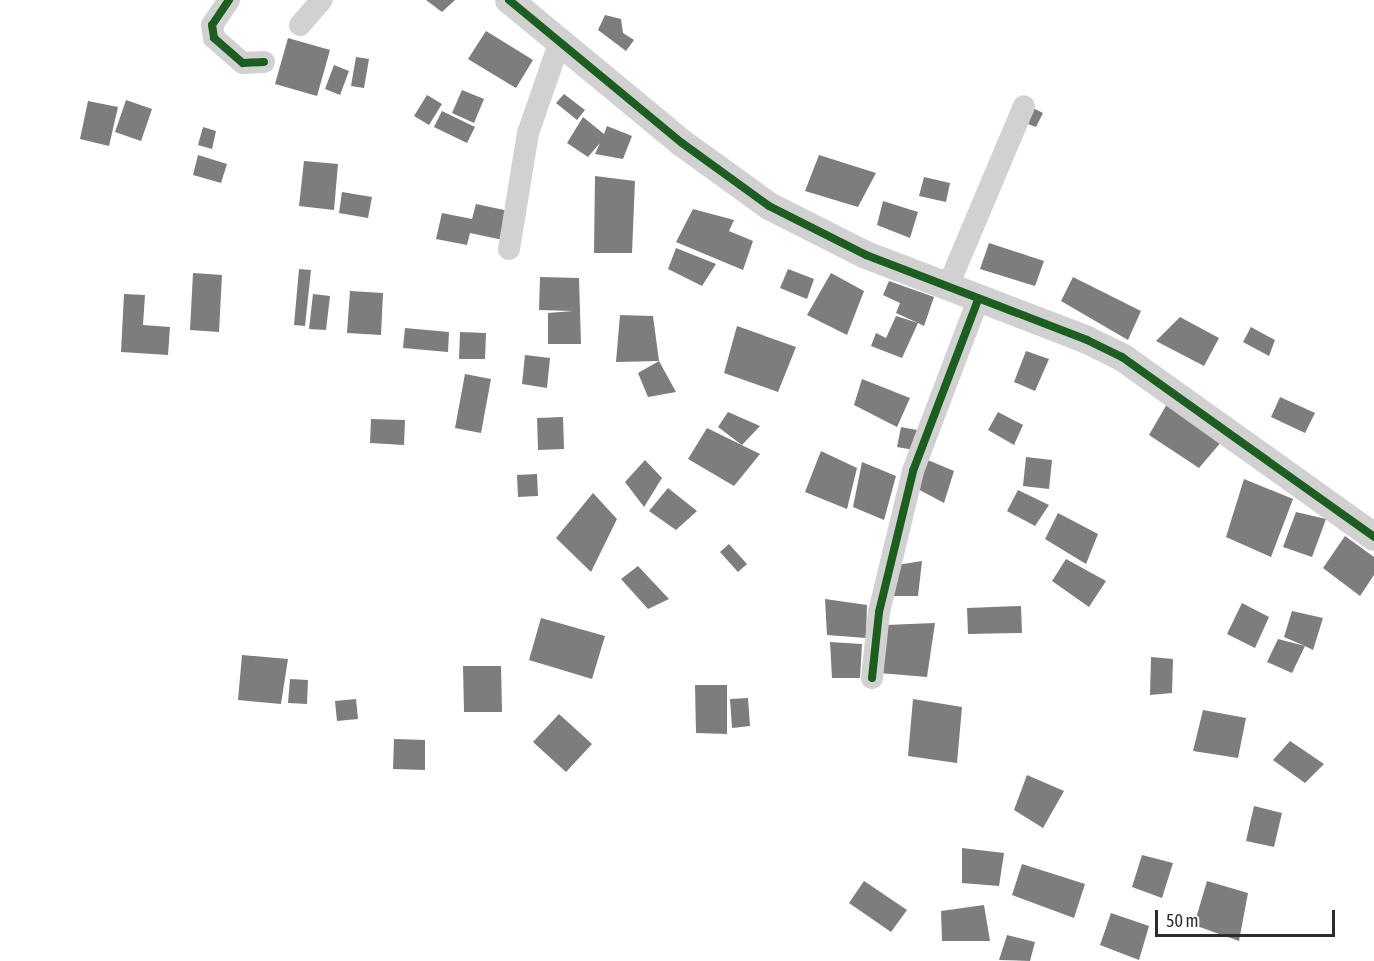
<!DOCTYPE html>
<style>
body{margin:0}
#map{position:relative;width:1374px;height:961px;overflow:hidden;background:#fff;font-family:"Asap Condensed",sans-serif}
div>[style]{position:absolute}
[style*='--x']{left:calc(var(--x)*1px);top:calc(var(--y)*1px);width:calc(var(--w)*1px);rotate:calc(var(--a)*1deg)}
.building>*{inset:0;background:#7d7d7d}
.minor>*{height:22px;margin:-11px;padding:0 11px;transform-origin:11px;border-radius:11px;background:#d1d1d1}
.tertiary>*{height:28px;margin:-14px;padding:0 14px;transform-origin:14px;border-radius:14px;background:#d1d1d1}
.cycleway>*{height:8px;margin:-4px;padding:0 4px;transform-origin:4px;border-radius:4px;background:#1b5e20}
span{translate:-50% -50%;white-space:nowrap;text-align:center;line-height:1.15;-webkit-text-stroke:6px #fff;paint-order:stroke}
.scale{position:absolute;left:1155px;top:910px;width:180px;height:27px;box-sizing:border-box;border:3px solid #2c2c2c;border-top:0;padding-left:8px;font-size:18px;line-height:21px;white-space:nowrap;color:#2c2c2c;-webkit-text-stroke:4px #fff;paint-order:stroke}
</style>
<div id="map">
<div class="building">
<i style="clip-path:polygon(426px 0,455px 0,442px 12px)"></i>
<i style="clip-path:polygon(605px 15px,621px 19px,623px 33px,634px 40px,626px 51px,598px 30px)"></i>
<i style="clip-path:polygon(486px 31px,533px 60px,516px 88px,468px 59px)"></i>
<i style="clip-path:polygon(288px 38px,330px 50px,317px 96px,275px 84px)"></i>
<i style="clip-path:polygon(356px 57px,369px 59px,364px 88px,351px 86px)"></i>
<i style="clip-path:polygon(334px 65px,349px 71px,340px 95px,325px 89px)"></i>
<i style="clip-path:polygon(462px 90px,484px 99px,474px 123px,452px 113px)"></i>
<i style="clip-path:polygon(564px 94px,585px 110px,577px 120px,556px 103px)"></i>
<i style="clip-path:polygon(427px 95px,442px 104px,429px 125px,414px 116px)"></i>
<i style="clip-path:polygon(126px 100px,152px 109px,141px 141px,115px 132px)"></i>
<i style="clip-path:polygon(88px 101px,118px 107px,109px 146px,80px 139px)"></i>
<i style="clip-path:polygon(1031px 107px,1043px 113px,1036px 127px,1025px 123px)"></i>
<i style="clip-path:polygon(442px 111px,475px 127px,467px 143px,434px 127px)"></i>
<i style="clip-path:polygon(583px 117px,604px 134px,607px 126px,632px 136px,623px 159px,595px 154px,600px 143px,588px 157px,567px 143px)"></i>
<i style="clip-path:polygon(203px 127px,216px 131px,212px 149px,198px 145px)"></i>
<i style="clip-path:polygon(198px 155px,227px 164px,221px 183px,193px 175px)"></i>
<i style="clip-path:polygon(819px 155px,876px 173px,858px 207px,805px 191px)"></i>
<i style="clip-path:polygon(304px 161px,338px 164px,334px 210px,299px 206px)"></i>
<i style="clip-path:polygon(595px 176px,635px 181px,632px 253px,594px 253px)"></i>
<i style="clip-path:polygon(924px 177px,950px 183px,946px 202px,919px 196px)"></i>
<i style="clip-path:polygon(342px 192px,372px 197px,368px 218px,339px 213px)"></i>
<i style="clip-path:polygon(883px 201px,918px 212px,910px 238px,877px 225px)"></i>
<i style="clip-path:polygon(476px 204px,509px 211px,503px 240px,470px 233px,467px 245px,436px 239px,442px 213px,472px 219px)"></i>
<i style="clip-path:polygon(693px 209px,734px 220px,729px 231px,753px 241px,743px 270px,676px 242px)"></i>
<i style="clip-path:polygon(989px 243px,1044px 261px,1035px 286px,980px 269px)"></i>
<i style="clip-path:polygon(676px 248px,716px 264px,702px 286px,668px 269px)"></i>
<i style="clip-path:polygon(299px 269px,311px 270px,305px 326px,294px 325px)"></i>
<i style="clip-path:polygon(788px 269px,814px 279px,807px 299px,780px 288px)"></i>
<i style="clip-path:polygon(193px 273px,222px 275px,219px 332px,190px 330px)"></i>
<i style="clip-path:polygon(831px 273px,864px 291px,847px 335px,807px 315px)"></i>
<i style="clip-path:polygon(540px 277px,579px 278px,581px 344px,548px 344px,548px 313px,573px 311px,539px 310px)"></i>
<i style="clip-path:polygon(1073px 277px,1141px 311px,1128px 340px,1061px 301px)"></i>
<i style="clip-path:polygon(889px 281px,934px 297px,924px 326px,918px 323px,902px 358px,871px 346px,876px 333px,886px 338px,896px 316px,918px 323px,896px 313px,900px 303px,883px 295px)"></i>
<i style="clip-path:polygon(350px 291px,383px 293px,381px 335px,347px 333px)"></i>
<i style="clip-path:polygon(124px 294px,145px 295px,143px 325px,170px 327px,168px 355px,121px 352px)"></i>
<i style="clip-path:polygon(313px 294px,330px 296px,326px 330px,309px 329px)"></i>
<i style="clip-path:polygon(620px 315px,653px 316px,659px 361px,616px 362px)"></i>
<i style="clip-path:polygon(1180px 317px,1219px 338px,1204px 366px,1156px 341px)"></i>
<i style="clip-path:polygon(737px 326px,796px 347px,778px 392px,724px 373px)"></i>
<i style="clip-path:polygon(1251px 327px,1275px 340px,1269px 356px,1243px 342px)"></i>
<i style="clip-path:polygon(405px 328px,449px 332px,448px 352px,403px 348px)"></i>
<i style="clip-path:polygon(460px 332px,486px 333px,485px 359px,459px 359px)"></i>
<i style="clip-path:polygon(1026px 351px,1049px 359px,1035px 391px,1014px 382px)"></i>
<i style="clip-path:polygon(525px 355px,550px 358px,547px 388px,522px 384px)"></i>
<i style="clip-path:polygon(659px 361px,676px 392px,648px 397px,638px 373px)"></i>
<i style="clip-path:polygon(465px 374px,491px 379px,481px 433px,455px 428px)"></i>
<i style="clip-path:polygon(862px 379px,910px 398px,897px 427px,854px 405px)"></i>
<i style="clip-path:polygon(1280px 397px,1315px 413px,1305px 433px,1271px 417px)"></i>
<i style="clip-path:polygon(1167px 404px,1222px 441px,1199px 468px,1149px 435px)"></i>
<i style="clip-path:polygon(728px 412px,760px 426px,742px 445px,718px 427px)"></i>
<i style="clip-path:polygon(998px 412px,1023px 425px,1014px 445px,988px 430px)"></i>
<i style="clip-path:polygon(563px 417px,564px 449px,538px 450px,537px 418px)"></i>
<i style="clip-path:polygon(371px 419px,405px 420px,404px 445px,370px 443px)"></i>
<i style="clip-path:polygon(901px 427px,917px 430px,914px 450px,897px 447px)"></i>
<i style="clip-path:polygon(707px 428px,760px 454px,734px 486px,688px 459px)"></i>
<i style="clip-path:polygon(821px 451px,857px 468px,847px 509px,805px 492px)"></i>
<i style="clip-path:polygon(1026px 457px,1052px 460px,1049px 489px,1023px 486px)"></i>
<i style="clip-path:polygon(923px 458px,954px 471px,944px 503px,914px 487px)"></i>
<i style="clip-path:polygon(645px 460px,662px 478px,644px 507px,625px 482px)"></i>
<i style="clip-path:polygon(862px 462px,896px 476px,884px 520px,853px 507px)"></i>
<i style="clip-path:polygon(537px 474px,538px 496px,518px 497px,517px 475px)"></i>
<i style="clip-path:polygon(1244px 479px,1293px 499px,1271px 557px,1226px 537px)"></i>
<i style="clip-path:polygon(668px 488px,697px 511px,676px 530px,649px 511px)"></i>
<i style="clip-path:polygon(1018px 490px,1049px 505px,1035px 526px,1007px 511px)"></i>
<i style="clip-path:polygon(593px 493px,617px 519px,591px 572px,556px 538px)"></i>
<i style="clip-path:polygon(1296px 512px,1326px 519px,1312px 557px,1283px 547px)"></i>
<i style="clip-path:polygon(1058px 513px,1098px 534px,1086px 564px,1045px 539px)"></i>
<i style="clip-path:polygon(1345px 536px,1374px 557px,1374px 575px,1360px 596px,1323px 568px)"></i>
<i style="clip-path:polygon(729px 544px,747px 564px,738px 572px,720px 552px)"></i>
<i style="clip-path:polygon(1066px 559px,1106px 581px,1089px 607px,1052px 581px)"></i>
<i style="clip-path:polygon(922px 561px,918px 596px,889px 596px,897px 565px)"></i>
<i style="clip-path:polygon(638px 566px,669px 599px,648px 609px,621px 579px)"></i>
<i style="clip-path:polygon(825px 599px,867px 605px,866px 638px,827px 635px)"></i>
<i style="clip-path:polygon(1242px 603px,1269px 617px,1255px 648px,1227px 634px)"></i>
<i style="clip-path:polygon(1021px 606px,1022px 633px,968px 634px,967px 608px)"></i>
<i style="clip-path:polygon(1292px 611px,1323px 618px,1313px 650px,1305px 646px,1292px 673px,1267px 662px,1278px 639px,1305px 646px,1284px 637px)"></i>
<i style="clip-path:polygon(541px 618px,605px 636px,592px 679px,529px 660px)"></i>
<i style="clip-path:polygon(935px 623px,927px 677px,879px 673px,886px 625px)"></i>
<i style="clip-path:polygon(830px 642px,862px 644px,860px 678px,832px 678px)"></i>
<i style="clip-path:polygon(242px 655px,288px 659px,281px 704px,238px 700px)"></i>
<i style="clip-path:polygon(1151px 657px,1173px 659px,1172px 693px,1150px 695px)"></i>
<i style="clip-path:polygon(463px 666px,501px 666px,502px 712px,464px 712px)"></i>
<i style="clip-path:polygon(290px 679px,308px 680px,307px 704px,288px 703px)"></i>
<i style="clip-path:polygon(695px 685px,727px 685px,727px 734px,696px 733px)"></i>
<i style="clip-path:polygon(748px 698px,750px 726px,732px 728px,730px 699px)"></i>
<i style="clip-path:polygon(356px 699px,358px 719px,337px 721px,335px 701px)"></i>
<i style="clip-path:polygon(913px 699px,962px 707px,957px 763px,908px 756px)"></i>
<i style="clip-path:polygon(1203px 710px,1246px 718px,1238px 758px,1193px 751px)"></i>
<i style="clip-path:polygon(559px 714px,592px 744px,566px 772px,533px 742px)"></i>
<i style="clip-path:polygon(394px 739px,425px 740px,425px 770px,393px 769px)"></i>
<i style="clip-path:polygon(1290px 741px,1324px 764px,1305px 783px,1273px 760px)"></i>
<i style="clip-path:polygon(1027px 775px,1064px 791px,1043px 828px,1014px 810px)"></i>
<i style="clip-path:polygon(1254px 806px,1282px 813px,1274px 847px,1246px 841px)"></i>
<i style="clip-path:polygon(962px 848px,1004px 853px,999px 886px,962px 883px)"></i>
<i style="clip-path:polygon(1142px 855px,1173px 863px,1162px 898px,1132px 887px)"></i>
<i style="clip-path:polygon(1022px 864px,1085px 884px,1074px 918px,1012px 895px)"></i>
<i style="clip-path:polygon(864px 881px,907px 910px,891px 932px,849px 903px)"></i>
<i style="clip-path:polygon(1207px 881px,1248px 893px,1239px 941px,1194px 925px)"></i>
<i style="clip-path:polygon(984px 905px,990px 941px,942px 941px,941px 911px)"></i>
<i style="clip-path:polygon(1111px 913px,1149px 926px,1139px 960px,1100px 945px)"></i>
<i style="clip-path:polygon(1007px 935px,1035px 942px,1030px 961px,999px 960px)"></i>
</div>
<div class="minor">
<i style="--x:229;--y:0;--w:30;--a:124"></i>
<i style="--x:212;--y:25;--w:13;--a:81"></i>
<i style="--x:214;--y:38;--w:38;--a:41"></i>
<i style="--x:243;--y:63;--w:21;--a:-3"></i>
<i style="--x:300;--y:25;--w:33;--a:-49"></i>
<i style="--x:509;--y:249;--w:118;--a:-80.7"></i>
<i style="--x:528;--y:133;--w:97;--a:-70.8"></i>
<i style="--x:948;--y:286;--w:195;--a:-67.1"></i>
<i style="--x:872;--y:678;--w:66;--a:-83.9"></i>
<i style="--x:879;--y:612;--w:145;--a:-76.4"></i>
<i style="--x:913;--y:471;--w:183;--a:-69.2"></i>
</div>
<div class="tertiary">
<i style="--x:509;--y:0;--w:224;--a:39.6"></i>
<i style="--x:682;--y:143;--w:107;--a:35.9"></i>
<i style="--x:769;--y:206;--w:109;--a:26.8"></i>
<i style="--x:866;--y:255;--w:237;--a:21"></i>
<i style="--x:1087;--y:340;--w:39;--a:26"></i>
<i style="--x:1122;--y:357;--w:310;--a:35.5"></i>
</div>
<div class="cycleway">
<i style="--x:229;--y:0;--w:30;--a:124"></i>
<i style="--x:212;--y:25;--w:13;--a:81"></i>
<i style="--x:214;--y:38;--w:38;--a:41"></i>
<i style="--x:243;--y:63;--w:21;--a:-3"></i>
<i style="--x:509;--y:0;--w:224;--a:39.6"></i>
<i style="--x:682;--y:143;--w:107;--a:35.9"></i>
<i style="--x:769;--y:206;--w:109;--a:26.8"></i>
<i style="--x:866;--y:255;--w:237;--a:21"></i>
<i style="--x:1087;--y:340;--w:39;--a:26"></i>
<i style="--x:1122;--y:357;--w:310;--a:35.5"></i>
<i style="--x:872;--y:678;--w:66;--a:-83.9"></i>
<i style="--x:879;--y:612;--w:145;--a:-76.4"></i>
<i style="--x:913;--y:471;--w:183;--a:-69.2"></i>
</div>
<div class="scale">50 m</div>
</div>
